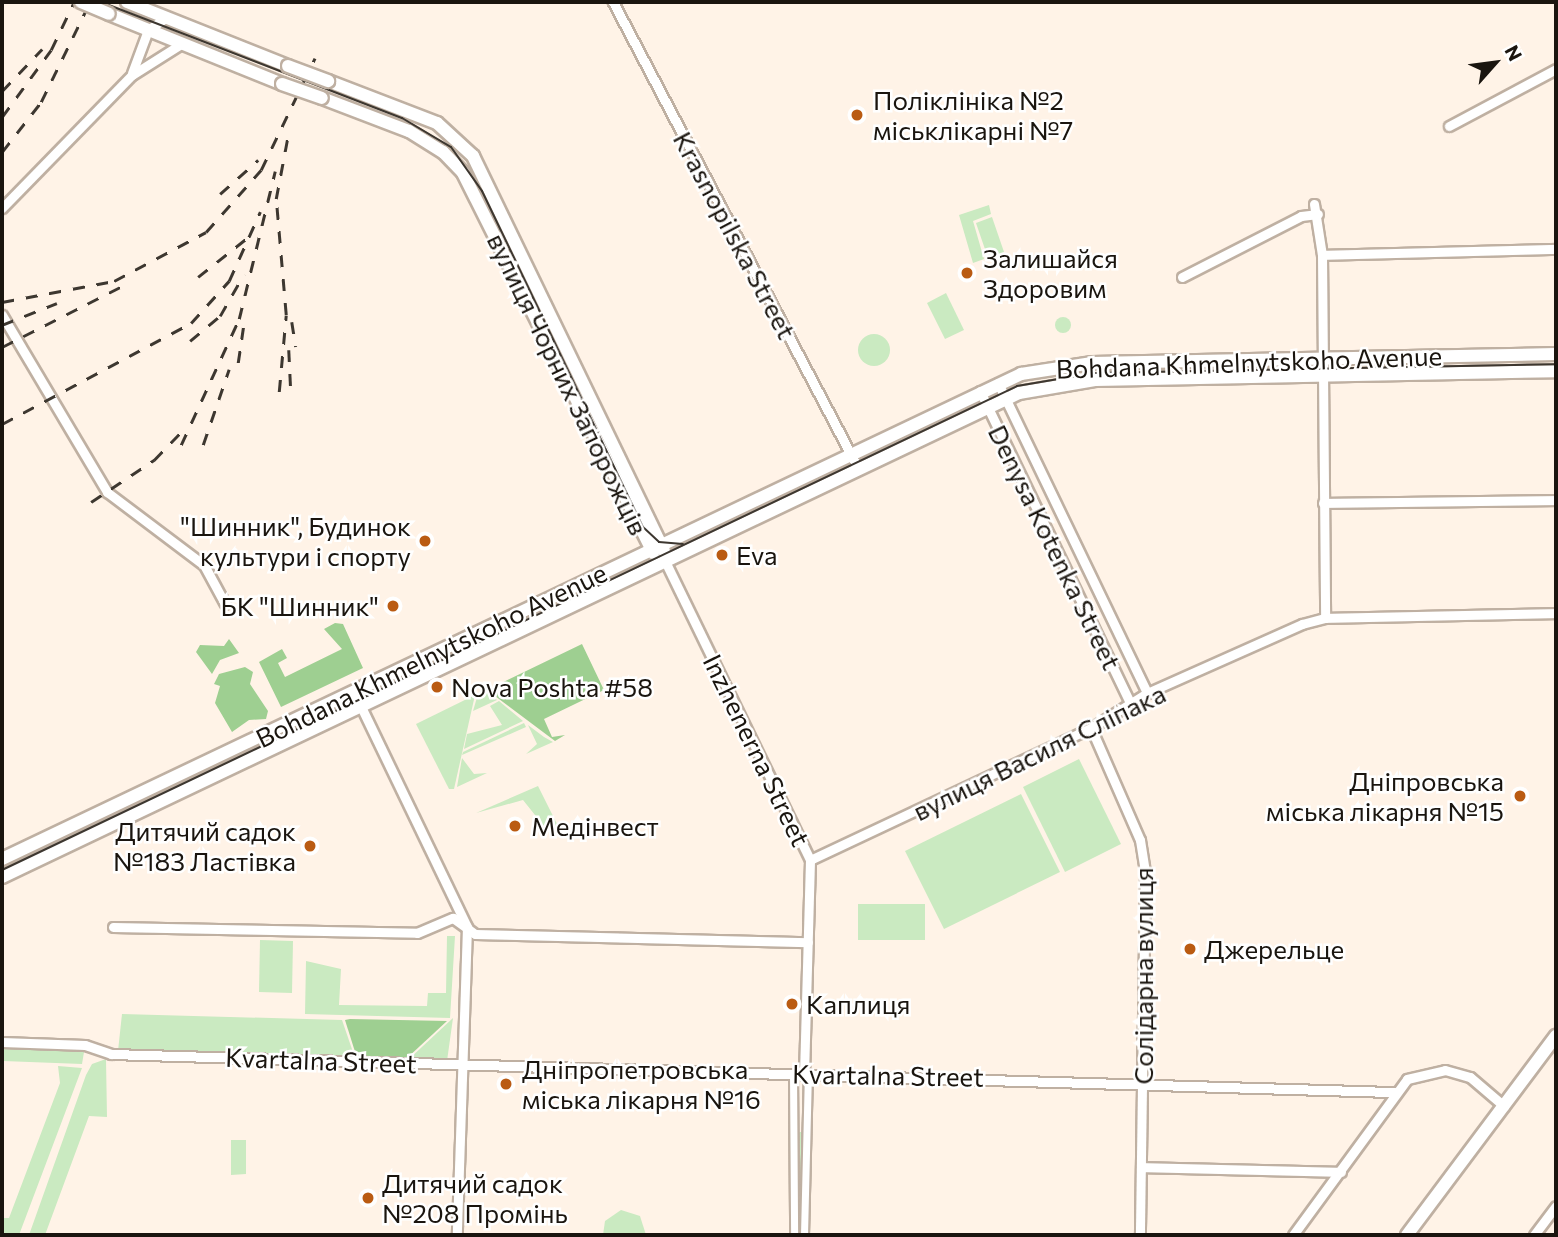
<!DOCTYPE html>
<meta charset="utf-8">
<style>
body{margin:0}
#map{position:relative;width:1558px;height:1237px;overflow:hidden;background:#fff3e7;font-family:Commissioner,sans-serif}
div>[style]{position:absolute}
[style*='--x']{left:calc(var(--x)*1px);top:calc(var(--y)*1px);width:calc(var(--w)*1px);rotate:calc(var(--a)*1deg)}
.green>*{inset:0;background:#caeac1}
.round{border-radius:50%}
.forest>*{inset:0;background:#9ecf91}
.roads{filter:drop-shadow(2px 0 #bfb0a2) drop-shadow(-2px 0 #bfb0a2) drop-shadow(0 2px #bfb0a2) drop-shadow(0 -2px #bfb0a2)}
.pedestrian>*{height:7px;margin:-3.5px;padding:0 3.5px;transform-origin:3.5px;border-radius:3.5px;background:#fff}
.minor>*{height:9px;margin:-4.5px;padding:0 4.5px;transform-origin:4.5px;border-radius:4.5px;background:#fff}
.tertiary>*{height:12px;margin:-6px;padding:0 6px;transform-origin:6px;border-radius:6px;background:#fff}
.secondary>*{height:12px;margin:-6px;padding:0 6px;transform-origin:6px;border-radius:6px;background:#fff}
.tram>*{height:2px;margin:-1px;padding:0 1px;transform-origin:1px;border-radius:1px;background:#3d3730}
.rail>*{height:2.5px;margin-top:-1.25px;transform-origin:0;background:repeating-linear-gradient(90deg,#3d3730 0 12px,transparent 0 24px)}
.bridges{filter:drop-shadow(2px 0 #bfb0a2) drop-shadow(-2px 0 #bfb0a2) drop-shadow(0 2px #bfb0a2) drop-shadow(0 -2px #bfb0a2)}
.secondary-bridge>*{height:12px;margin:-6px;padding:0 6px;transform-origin:6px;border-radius:6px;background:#fff}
.dots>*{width:19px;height:19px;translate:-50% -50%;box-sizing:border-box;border:4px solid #fff;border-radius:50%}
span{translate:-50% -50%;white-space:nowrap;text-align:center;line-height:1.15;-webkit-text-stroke:5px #fff;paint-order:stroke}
.poi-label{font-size:26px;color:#1a150f}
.left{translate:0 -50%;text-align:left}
.right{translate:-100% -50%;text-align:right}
.street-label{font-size:26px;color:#1a150f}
.frame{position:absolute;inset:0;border:4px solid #1a150f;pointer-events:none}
.north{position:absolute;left:1460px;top:28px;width:70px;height:70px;-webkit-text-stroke:5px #fff;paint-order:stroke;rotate:62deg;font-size:19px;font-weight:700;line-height:28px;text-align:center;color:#1a150f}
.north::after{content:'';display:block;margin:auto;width:24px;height:32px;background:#1a150f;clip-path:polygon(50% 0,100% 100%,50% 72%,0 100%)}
</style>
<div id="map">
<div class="green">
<i style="clip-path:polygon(989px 205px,991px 214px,973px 221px,984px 259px,973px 263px,959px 215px)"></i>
<i style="clip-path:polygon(992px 217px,1004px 252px,988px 258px,976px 223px)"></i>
<i style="clip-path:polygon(946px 293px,964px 330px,945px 339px,927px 303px)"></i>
<i class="round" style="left:1055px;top:317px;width:16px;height:16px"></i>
<i class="round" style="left:858px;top:334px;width:32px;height:32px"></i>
<i style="clip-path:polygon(485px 691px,497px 700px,473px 711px,478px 694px)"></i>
<i style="clip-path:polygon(475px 695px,454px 789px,449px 789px,416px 724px)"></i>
<i style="clip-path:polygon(499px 701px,523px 721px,464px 749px,467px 734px,502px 725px,490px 706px)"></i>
<i style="clip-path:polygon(524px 723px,526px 727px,462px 755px,463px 752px)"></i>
<i style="clip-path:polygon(528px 725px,544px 737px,553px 742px,526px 754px,537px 744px)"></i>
<i style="clip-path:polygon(462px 758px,474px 774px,487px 773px,457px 787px)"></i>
<i style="clip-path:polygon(1079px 759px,1121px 844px,1065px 872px,1023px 787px)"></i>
<i style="clip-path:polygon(538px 786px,558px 826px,551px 835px,523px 800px,476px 813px)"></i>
<i style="clip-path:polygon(1021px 794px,1060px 872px,944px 929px,905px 851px)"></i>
<i style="clip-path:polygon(858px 904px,925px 904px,925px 940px,858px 940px)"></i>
<i style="clip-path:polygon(447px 936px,455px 936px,450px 1018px,305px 1014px,306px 961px,341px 969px,339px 1005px,427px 1006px,428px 993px,446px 993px)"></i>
<i style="clip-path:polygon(260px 940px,293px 941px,292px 993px,259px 992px)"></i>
<i style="clip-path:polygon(122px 1014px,342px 1020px,355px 1058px,118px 1051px)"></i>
<i style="clip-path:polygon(453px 1018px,447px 1061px,408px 1060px)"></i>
<i style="clip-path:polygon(2px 1047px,81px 1048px,84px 1052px,82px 1064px,3px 1061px)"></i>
<i style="clip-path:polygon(106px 1059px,107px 1117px,89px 1116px,45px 1235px,29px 1235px,86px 1075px,92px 1064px)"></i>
<i style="clip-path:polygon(58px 1066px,82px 1068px,19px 1235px,2px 1235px,2px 1218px,9px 1218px,60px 1083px)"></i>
<i style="clip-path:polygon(798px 1132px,805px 1132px,803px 1214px,796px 1214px)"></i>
<i style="clip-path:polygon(231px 1140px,246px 1140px,246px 1174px,231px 1175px)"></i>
<i style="clip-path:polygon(621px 1210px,640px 1216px,646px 1235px,603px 1235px,605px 1221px)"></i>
</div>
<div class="forest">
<i style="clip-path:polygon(335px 623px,343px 624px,363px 668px,281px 707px,259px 662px,282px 649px,287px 658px,278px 663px,285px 677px,342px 649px,324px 629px)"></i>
<i style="clip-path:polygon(229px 639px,239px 653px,220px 660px,212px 674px,196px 652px,200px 645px,224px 646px)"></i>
<i style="clip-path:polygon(582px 644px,604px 690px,544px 719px,552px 737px,565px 735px,555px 741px,487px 690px)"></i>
<i style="clip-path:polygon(245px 667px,253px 672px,250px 684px,268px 711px,266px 719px,249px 720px,232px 732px,215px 703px,220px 686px,214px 684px,219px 674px)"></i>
<i style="clip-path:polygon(345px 1020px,350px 1019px,447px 1021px,406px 1059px,357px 1058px)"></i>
</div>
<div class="roads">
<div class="pedestrian">
<i style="--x:793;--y:1073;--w:162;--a:89.6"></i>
<i style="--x:804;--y:1235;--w:162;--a:-88.6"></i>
</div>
<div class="minor">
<i style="--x:613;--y:2;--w:526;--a:62.27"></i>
<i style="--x:132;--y:73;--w:46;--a:-69.6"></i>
<i style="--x:148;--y:30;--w:21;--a:-35"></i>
<i style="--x:1449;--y:126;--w:121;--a:-28"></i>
<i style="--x:1314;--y:204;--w:52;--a:81.1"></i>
<i style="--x:1322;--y:255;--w:363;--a:89.5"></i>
<i style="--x:2;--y:208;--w:186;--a:-45.7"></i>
<i style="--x:132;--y:75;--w:58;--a:-32.3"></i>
<i style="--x:1322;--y:255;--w:234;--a:-1.5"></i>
<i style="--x:1182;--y:277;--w:134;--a:-27.1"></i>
<i style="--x:1301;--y:216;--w:17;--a:-7"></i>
<i style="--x:2;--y:315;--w:206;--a:59.3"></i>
<i style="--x:107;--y:492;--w:121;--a:37"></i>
<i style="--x:204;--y:565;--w:44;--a:61.7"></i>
<i style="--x:998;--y:383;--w:344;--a:64.3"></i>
<i style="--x:980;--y:391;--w:346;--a:64.3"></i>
<i style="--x:1323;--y:503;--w:233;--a:-0.7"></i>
<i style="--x:665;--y:561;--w:332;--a:64.1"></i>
<i style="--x:810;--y:860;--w:213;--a:91.6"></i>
<i style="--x:354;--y:692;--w:261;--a:64.3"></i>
<i style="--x:467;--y:927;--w:308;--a:91.9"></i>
<i style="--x:1091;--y:728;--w:122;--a:66.4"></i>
<i style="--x:1140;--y:840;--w:31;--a:81"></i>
<i style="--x:1145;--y:871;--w:364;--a:90.8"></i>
<i style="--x:810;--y:860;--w:310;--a:-25.2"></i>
<i style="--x:1091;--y:728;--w:66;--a:-32"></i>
<i style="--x:1147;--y:693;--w:170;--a:-24"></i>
<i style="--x:1302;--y:624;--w:24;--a:-15"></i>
<i style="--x:1325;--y:618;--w:231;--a:-1.2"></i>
<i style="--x:113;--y:927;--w:304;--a:1.1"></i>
<i style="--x:417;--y:933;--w:39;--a:-23"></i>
<i style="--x:453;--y:918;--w:27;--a:36"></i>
<i style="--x:475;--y:934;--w:333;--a:1.4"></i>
<i style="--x:2;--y:1042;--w:83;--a:2.1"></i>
<i style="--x:85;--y:1045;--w:28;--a:19"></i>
<i style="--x:111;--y:1054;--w:1284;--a:1.7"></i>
<i style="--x:1141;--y:1167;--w:200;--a:1.4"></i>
<i style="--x:1293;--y:1235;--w:193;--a:-53.8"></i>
<i style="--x:1407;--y:1079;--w:39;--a:-13"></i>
<i style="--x:1445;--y:1070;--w:26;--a:16"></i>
<i style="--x:1470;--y:1077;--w:45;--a:40.5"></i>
<i style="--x:1534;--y:1235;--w:36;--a:-53"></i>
</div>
<div class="tertiary">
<i style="--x:1407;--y:1235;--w:249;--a:-53.2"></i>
</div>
<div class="secondary">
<i style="--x:127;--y:2;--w:173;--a:21.7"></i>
<i style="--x:109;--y:14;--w:187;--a:22"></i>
<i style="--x:328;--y:81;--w:117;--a:21.1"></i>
<i style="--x:437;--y:123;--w:49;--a:42.5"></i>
<i style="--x:473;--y:156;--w:439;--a:64.2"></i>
<i style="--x:322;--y:98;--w:93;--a:20.8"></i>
<i style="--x:409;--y:131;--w:40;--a:32"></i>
<i style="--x:443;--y:152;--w:29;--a:46"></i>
<i style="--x:463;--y:173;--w:425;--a:63.4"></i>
<i style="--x:2;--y:859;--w:1129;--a:-25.45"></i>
<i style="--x:1021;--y:374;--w:72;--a:-8.8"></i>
<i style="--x:1092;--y:363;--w:464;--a:-1.1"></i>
<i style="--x:2;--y:877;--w:1126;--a:-25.45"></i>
<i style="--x:1019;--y:393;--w:77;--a:-9.7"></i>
<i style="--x:1095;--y:380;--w:461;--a:-1.1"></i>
</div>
</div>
<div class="tram">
<i style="--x:101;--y:2;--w:323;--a:21.1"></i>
<i style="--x:402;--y:118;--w:57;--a:30.6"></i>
<i style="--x:451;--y:147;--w:54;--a:54.8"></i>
<i style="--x:482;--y:191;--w:373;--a:64.4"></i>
<i style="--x:643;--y:527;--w:22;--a:43"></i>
<i style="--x:659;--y:542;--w:24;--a:5"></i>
<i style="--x:2;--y:870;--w:1124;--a:-25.49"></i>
<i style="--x:1017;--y:386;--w:78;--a:-9.6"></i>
<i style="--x:1094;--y:373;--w:462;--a:-1.1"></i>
</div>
<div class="rail">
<i style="--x:2;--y:91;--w:58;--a:-46.4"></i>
<i style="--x:2;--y:117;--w:83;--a:-53.8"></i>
<i style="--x:51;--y:50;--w:53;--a:-64.4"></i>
<i style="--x:2;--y:152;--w:63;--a:-52"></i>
<i style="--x:41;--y:102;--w:111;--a:-63.9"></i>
<i style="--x:220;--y:194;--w:51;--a:-41.8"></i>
<i style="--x:198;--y:277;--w:63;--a:-38.5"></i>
<i style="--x:2;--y:302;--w:114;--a:-10.6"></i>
<i style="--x:114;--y:281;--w:104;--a:-28"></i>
<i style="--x:206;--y:232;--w:83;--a:-48.4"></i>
<i style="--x:261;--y:170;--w:124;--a:-64.3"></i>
<i style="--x:292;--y:322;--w:25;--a:81"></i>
<i style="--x:2;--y:325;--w:59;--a:-21.8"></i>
<i style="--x:190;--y:341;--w:39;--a:-40"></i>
<i style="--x:220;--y:316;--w:48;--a:-60.3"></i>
<i style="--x:2;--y:347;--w:137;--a:-26.9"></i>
<i style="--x:289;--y:350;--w:42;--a:87.3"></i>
<i style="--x:238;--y:363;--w:41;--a:-81.7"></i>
<i style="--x:279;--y:392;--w:77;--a:-84.8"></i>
<i style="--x:286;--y:315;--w:116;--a:-94.9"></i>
<i style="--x:276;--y:199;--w:70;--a:-79.3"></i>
<i style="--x:2;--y:424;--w:214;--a:-28.1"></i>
<i style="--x:191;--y:323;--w:57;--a:-47.9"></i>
<i style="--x:229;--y:281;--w:76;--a:-65.8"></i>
<i style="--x:181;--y:445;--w:139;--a:-65.3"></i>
<i style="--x:239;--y:319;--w:152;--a:-76.3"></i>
<i style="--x:203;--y:445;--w:80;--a:-71.1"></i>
<i style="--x:91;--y:502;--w:76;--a:-33.7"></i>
<i style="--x:154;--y:460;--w:43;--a:-45.9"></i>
</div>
<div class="bridges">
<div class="secondary-bridge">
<i style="--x:81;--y:2;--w:30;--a:23"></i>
<i style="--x:288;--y:66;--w:43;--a:20.6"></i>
<i style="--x:282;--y:84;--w:42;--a:19.3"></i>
</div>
</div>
<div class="dots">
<i style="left:857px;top:115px;background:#ba5b12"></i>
<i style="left:967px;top:273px;background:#ba5b12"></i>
<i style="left:425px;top:541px;background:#ba5b12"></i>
<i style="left:722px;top:555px;background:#ba5b12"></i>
<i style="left:393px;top:606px;background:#ba5b12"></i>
<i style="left:437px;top:687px;background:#ba5b12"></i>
<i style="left:1520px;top:796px;background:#ba5b12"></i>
<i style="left:515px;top:826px;background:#ba5b12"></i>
<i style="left:310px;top:846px;background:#ba5b12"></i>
<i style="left:1190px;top:949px;background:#ba5b12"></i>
<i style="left:792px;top:1004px;background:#ba5b12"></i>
<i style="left:506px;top:1084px;background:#ba5b12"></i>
<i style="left:368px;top:1198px;background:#ba5b12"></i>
</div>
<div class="poi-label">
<span class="left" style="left:873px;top:115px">Поліклініка №2<br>міськлікарні №7</span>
<span class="left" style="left:983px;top:273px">Залишайся<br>Здоровим</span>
<span class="right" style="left:411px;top:541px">"Шинник", Будинок<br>культури і спорту</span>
<span class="left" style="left:736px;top:555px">Eva</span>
<span class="right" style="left:379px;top:606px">БК "Шинник"</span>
<span class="left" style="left:451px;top:687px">Nova Poshta #58</span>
<span class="right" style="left:1504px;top:796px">Дніпровська<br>міська лікарня №15</span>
<span class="left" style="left:531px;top:826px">Медінвест</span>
<span class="right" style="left:296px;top:846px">Дитячий садок<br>№183 Ластівка</span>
<span class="left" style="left:1204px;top:949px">Джерельце</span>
<span class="left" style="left:806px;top:1004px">Каплиця</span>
<span class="left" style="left:522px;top:1084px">Дніпропетровська<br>міська лікарня №16</span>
<span class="left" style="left:382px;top:1198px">Дитячий садок<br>№208 Промінь</span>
</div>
<div class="street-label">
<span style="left:735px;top:235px;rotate:62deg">Krasnopilska Street</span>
<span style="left:1249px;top:362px;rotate:-2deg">Bohdana Khmelnytskoho Avenue</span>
<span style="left:568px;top:384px;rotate:64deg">вулиця Чорних Запорожців</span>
<span style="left:1055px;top:547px;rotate:64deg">Denysa Kotenka Street</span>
<span style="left:431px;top:655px;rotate:-26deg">Bohdana Khmelnytskoho Avenue</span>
<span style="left:757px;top:750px;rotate:64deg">Inzhenerna Street</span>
<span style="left:1039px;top:752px;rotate:-26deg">вулиця Василя Сліпака</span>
<span style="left:1143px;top:976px;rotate:-90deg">Солідарна вулиця</span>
<span style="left:321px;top:1060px;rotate:2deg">Kvartalna Street</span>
<span style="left:888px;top:1075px;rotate:1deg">Kvartalna Street</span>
</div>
<div class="frame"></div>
<div class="north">N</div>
</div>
